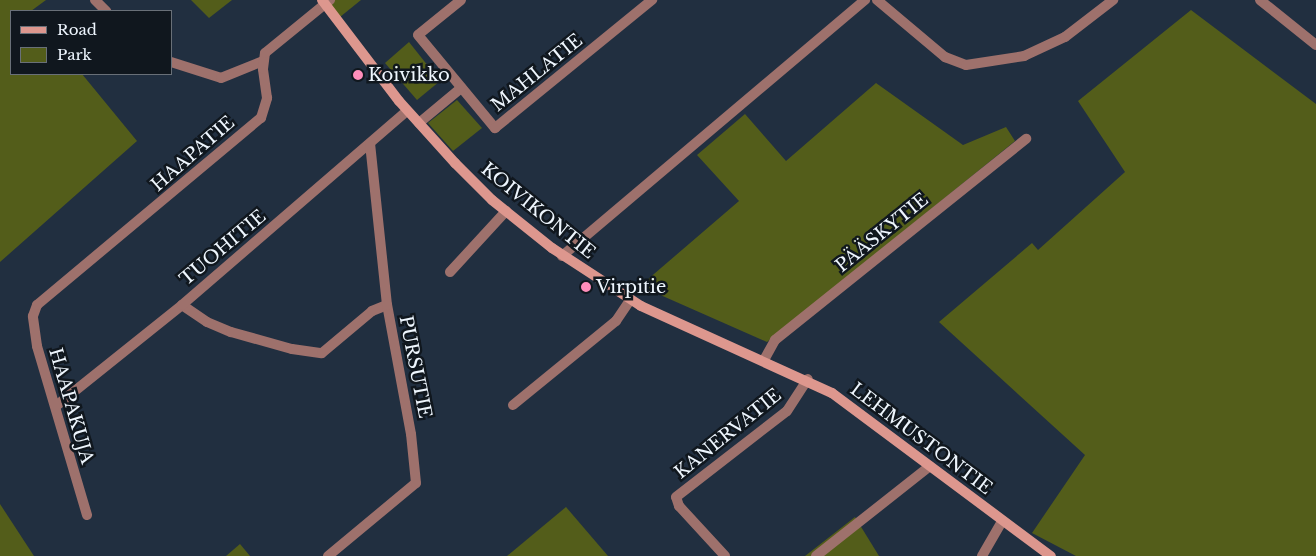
<!DOCTYPE html>
<meta charset="utf-8">
<style>
body{margin:0}
#map{position:relative;width:1316px;height:556px;overflow:hidden;background:#212f40;font-family:"Libre Baskerville",serif}
div>[style]{position:absolute}
[style*='--x']{left:calc(var(--x)*1px);top:calc(var(--y)*1px);width:calc(var(--w)*1px);rotate:calc(var(--a)*1deg)}
.green>*{inset:0;background:#535d1a}
.street>*{height:10px;margin:-5px;padding:0 5px;transform-origin:5px;border-radius:5px;background:#9e716c}
.secondary>*{height:10px;margin:-5px;padding:0 5px;transform-origin:5px;border-radius:5px;background:#dd978e}
.dots>*{width:14px;height:14px;translate:-50% -50%;box-sizing:border-box;border:2px solid #10171e;border-radius:50%}
span{translate:-50% -50%;white-space:nowrap;text-align:center;line-height:1.15;-webkit-text-stroke:5px #10171e;paint-order:stroke}
.street-label{font-size:18px;color:#eef6fe}
.poi-label{font-size:18px;color:#eef6fe}
.left{translate:0 -50%;text-align:left}
.legend{position:absolute;left:10px;top:10px;width:162px;height:65px;box-sizing:border-box;background:#10171e;border:1px solid #697078;margin:0;padding:6px 9px;list-style:none;font-size:15px;color:#eef6fe}
.legend li{display:flex;align-items:center;gap:10px;height:25px}
.legend b{width:25px;border:1px solid #697078}
</style>
<div id="map">
<div class="green">
<i style="clip-path:polygon(0 0,46px 0,31px 11px,11px 11px,11px 74px,82px 74px,137px 141px,0 262px)"></i>
<i style="clip-path:polygon(191px 0,232px 0,209px 18px)"></i>
<i style="clip-path:polygon(327px 0,361px 0,340px 17px)"></i>
<i style="clip-path:polygon(1191px 10px,1316px 104px,1316px 556px,1076px 556px,1032px 533px,1085px 455px,939px 322px,1032px 243px,1038px 250px,1125px 172px,1078px 101px)"></i>
<i style="clip-path:polygon(409px 42px,440px 81px,417px 100px,385px 63px)"></i>
<i style="clip-path:polygon(876px 83px,963px 145px,1006px 127px,1015px 141px,767px 342px,640px 286px,739px 201px,697px 155px,745px 114px,786px 161px)"></i>
<i style="clip-path:polygon(457px 100px,482px 128px,453px 151px,428px 123px)"></i>
<i style="clip-path:polygon(0 504px,34px 556px,0 556px)"></i>
<i style="clip-path:polygon(566px 507px,608px 556px,507px 556px)"></i>
<i style="clip-path:polygon(855px 517px,879px 556px,805px 556px)"></i>
<i style="clip-path:polygon(240px 544px,250px 556px,226px 556px)"></i>
</div>
<div class="street">
<i style="--x:95;--y:0;--w:16;--a:45"></i>
<i style="--x:461;--y:0;--w:55;--a:140.9"></i>
<i style="--x:418;--y:35;--w:121;--a:50.4"></i>
<i style="--x:495;--y:128;--w:203;--a:-39.2"></i>
<i style="--x:877;--y:0;--w:89;--a:40"></i>
<i style="--x:945;--y:57;--w:22;--a:21"></i>
<i style="--x:966;--y:65;--w:59;--a:-8.8"></i>
<i style="--x:1024;--y:56;--w:45;--a:-24.9"></i>
<i style="--x:1065;--y:37;--w:61;--a:-37.6"></i>
<i style="--x:1260;--y:0;--w:72;--a:38.8"></i>
<i style="--x:171;--y:62;--w:52;--a:17.7"></i>
<i style="--x:221;--y:78;--w:45;--a:-22"></i>
<i style="--x:419;--y:123;--w:55;--a:-39.8"></i>
<i style="--x:562;--y:256;--w:397;--a:-40.2"></i>
<i style="--x:450;--y:272;--w:83;--a:-47.4"></i>
<i style="--x:182;--y:305;--w:30;--a:34"></i>
<i style="--x:207;--y:322;--w:26;--a:23"></i>
<i style="--x:231;--y:332;--w:63;--a:15.6"></i>
<i style="--x:292;--y:349;--w:30;--a:8"></i>
<i style="--x:322;--y:353;--w:65;--a:-40"></i>
<i style="--x:372;--y:311;--w:16;--a:-22"></i>
<i style="--x:764;--y:360;--w:23;--a:-61"></i>
<i style="--x:775;--y:340;--w:322;--a:-38.7"></i>
<i style="--x:513;--y:405;--w:133;--a:-39.2"></i>
<i style="--x:616;--y:321;--w:25;--a:-56"></i>
<i style="--x:56;--y:406;--w:161;--a:-38.7"></i>
<i style="--x:182;--y:305;--w:297;--a:-40.8"></i>
<i style="--x:87;--y:515;--w:176;--a:-106.5"></i>
<i style="--x:37;--y:346;--w:30;--a:-98"></i>
<i style="--x:33;--y:316;--w:12;--a:-70"></i>
<i style="--x:37;--y:305;--w:292;--a:-39.9"></i>
<i style="--x:261;--y:118;--w:21;--a:-73"></i>
<i style="--x:267;--y:98;--w:29;--a:-98"></i>
<i style="--x:263;--y:69;--w:16;--a:-83"></i>
<i style="--x:265;--y:53;--w:84;--a:-39.2"></i>
<i style="--x:328;--y:556;--w:114;--a:-39.7"></i>
<i style="--x:416;--y:483;--w:49;--a:-95.8"></i>
<i style="--x:411;--y:434;--w:131;--a:-100.5"></i>
<i style="--x:387;--y:305;--w:162;--a:-96"></i>
<i style="--x:725;--y:556;--w:68;--a:-132.6"></i>
<i style="--x:679;--y:506;--w:9;--a:-108"></i>
<i style="--x:676;--y:497;--w:140;--a:-37.8"></i>
<i style="--x:787;--y:411;--w:38;--a:-57"></i>
<i style="--x:816;--y:556;--w:145;--a:-38.3"></i>
<i style="--x:982;--y:556;--w:39;--a:-60"></i>
</div>
<div class="secondary">
<i style="--x:322;--y:0;--w:127;--a:52.7"></i>
<i style="--x:399;--y:101;--w:84;--a:47.9"></i>
<i style="--x:455;--y:163;--w:52;--a:45"></i>
<i style="--x:492;--y:200;--w:77;--a:38.7"></i>
<i style="--x:552;--y:248;--w:106;--a:33.1"></i>
<i style="--x:641;--y:306;--w:210;--a:24.5"></i>
<i style="--x:832;--y:393;--w:273;--a:36.7"></i>
</div>
<div class="dots">
<i style="left:358px;top:75px;background:#ff8ebb"></i>
<i style="left:586px;top:287px;background:#ff8ebb"></i>
</div>
<div class="street-label">
<span style="left:537px;top:73px;rotate:-39deg">MAHLATIE</span>
<span style="left:193px;top:154px;rotate:-41deg">HAAPATIE</span>
<span style="left:538px;top:211px;rotate:39deg">KOIVIKONTIE</span>
<span style="left:882px;top:233px;rotate:-39deg">PÄÄSKYTIE</span>
<span style="left:223px;top:248px;rotate:-40deg">TUOHITIE</span>
<span style="left:415px;top:367px;rotate:79deg">PURSUTIE</span>
<span style="left:71px;top:406px;rotate:74deg">HAAPAKUJA</span>
<span style="left:728px;top:434px;rotate:-39deg">KANERVATIE</span>
<span style="left:921px;top:439px;rotate:37deg">LEHMUSTONTIE</span>
</div>
<div class="poi-label">
<span class="left" style="left:368px;top:75px">Koivikko</span>
<span class="left" style="left:596px;top:287px">Virpitie</span>
</div>
<ul class="legend">
<li><b style="height:6px;background:#dd978e"></b>Road</li>
<li><b style="height:14px;background:#535d1a"></b>Park</li>
</ul>
</div>
